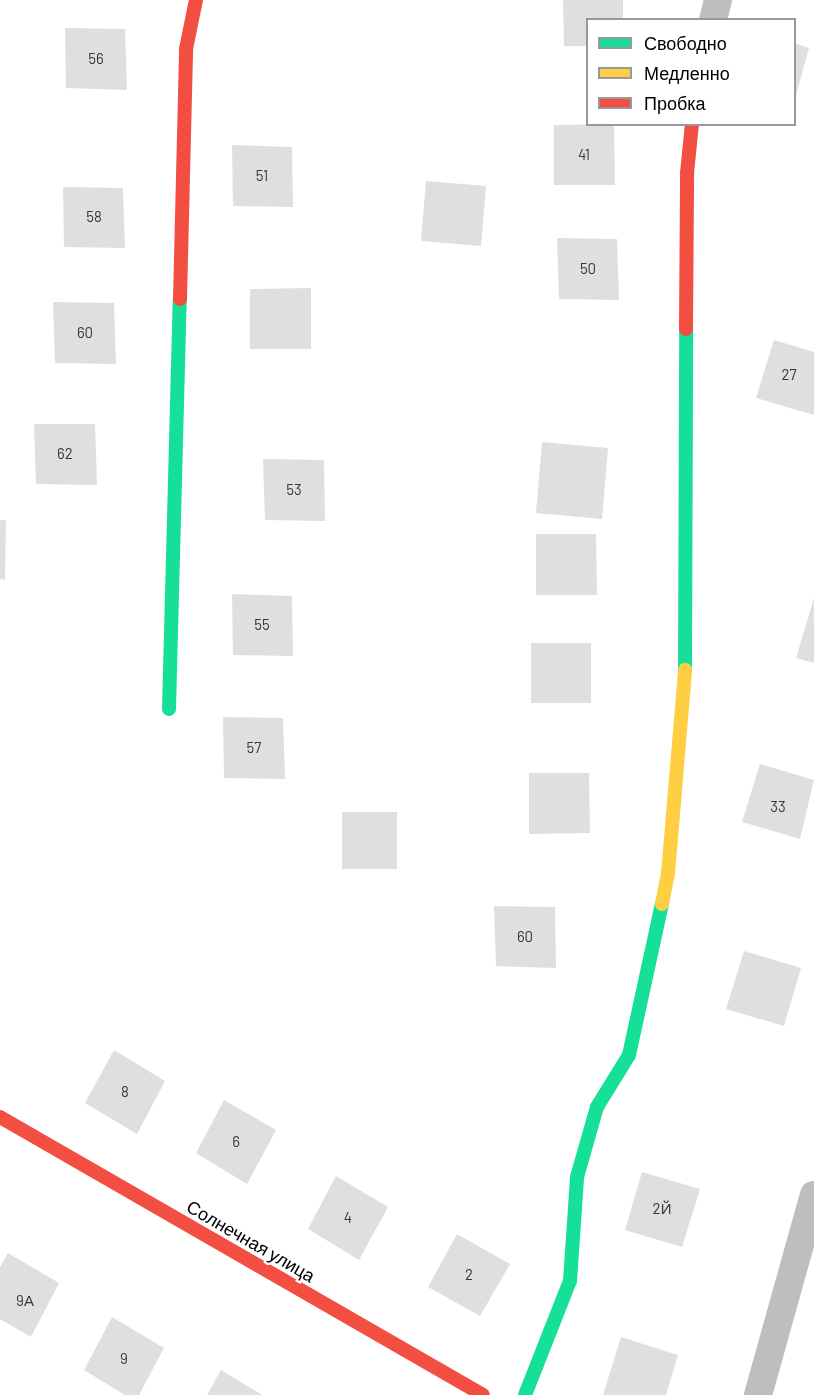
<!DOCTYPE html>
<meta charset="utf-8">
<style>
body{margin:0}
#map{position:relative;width:814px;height:1395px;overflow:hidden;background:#fff;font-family:Barlow,sans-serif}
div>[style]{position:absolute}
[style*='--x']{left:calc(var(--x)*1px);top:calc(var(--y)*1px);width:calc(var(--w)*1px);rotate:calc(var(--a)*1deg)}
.building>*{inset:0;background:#dfdfdf}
.street>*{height:28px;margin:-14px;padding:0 14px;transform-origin:14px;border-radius:14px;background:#bebebe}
.fast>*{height:14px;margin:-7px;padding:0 7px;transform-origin:7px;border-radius:7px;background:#16e098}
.slow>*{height:14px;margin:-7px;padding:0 7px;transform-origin:7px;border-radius:7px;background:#ffcf43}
.jam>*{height:14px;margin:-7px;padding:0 7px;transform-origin:7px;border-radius:7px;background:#f24e42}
span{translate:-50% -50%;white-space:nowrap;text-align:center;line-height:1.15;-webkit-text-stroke:4.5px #fff;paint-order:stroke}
.number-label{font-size:15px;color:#383838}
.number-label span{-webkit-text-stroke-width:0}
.street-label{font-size:18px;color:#000}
.legend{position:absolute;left:586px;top:18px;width:210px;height:108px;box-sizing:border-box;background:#fff;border:2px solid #999;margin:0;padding:8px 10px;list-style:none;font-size:18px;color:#000}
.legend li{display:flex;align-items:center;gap:12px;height:30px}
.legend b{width:30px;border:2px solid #999}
</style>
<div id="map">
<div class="building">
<i style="clip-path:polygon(563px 0,623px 0,623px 20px,588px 20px,588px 46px,564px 46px)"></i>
<i style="clip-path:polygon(65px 28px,125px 29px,127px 90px,66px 88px)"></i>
<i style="clip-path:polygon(794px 43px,809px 48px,795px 99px,794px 99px)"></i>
<i style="clip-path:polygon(614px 124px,615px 185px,554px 185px,554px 125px)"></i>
<i style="clip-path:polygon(232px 145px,292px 147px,293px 207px,233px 206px)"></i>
<i style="clip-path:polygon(426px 181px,486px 186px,481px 246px,421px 241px)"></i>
<i style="clip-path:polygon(63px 187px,123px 188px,125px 248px,64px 247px)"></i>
<i style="clip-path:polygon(557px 238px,617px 239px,619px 300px,559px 299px)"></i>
<i style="clip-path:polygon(311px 288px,311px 349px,250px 349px,250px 289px)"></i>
<i style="clip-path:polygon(53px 302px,114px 303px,116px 364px,55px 363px)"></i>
<i style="clip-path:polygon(774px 340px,814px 352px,814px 415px,756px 398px)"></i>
<i style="clip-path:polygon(34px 424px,95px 424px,97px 485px,36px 484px)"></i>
<i style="clip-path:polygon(542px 442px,608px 448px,602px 519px,536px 513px)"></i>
<i style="clip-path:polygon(263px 459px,324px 460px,325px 521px,265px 520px)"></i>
<i style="clip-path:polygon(0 520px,6px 520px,5px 580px,0 579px)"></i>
<i style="clip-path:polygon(536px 534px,596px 534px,597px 595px,536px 595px)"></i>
<i style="clip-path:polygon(232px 594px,292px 596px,293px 656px,233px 655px)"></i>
<i style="clip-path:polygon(814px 598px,814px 663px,796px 658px)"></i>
<i style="clip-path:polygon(531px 643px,591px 643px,591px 703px,531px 703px)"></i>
<i style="clip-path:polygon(223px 717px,283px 718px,285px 779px,224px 778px)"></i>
<i style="clip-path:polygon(760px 764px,814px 780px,800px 839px,742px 822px)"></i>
<i style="clip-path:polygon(529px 773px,589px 773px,590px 833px,529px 834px)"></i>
<i style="clip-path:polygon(342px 812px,397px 812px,397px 869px,342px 869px)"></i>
<i style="clip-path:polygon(494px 906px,555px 907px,556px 968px,496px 966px)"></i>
<i style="clip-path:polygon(744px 951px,801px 968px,784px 1026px,726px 1009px)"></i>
<i style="clip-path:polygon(114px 1050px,165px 1081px,137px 1134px,85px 1103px)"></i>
<i style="clip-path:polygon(224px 1100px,276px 1130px,247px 1184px,196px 1153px)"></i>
<i style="clip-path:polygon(642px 1172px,700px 1189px,682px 1247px,625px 1230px)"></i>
<i style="clip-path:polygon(336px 1176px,388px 1207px,359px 1260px,308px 1229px)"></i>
<i style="clip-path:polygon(457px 1234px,510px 1264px,480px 1316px,428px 1287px)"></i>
<i style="clip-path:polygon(8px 1253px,59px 1283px,31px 1337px,0 1319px,0 1267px)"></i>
<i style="clip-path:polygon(112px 1317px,164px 1348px,139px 1395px,125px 1395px,84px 1370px)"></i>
<i style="clip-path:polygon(621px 1337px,678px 1355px,666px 1395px,603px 1395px)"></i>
<i style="clip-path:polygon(221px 1370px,262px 1395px,207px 1395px)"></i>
</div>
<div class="street">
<i style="--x:713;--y:20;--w:21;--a:-76"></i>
<i style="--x:758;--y:1395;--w:208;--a:-74.4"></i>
</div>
<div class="fast">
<i style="--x:685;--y:670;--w:341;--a:-89.8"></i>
<i style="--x:169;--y:709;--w:410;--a:-88.5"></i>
<i style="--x:525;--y:1395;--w:123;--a:-68.5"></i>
<i style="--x:570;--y:1281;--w:104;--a:-86.1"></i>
<i style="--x:577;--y:1177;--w:73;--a:-74.1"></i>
<i style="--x:597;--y:1107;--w:61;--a:-58.4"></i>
<i style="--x:629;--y:1055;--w:155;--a:-77.7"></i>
</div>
<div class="slow">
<i style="--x:662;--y:904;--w:31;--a:-79"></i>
<i style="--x:668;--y:874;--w:205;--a:-85.2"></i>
</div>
<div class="jam">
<i style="--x:180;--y:299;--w:250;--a:-88.6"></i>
<i style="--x:186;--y:49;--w:50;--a:-78.5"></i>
<i style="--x:686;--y:329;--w:156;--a:-89.6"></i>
<i style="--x:687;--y:173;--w:49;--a:-84.2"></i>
<i style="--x:0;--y:1117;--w:557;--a:29.92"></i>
</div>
<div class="number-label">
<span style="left:96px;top:59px">56</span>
<span style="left:584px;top:155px">41</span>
<span style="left:262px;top:176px">51</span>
<span style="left:94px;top:217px">58</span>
<span style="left:588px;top:269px">50</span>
<span style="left:85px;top:333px">60</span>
<span style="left:789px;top:375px">27</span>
<span style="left:65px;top:454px">62</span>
<span style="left:294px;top:490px">53</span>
<span style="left:262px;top:625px">55</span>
<span style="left:254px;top:748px">57</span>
<span style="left:778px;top:807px">33</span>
<span style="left:525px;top:937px">60</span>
<span style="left:125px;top:1092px">8</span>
<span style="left:236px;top:1142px">6</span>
<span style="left:662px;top:1209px">2Й</span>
<span style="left:348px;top:1218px">4</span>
<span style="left:469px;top:1275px">2</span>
<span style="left:25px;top:1301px">9А</span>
<span style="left:124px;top:1359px">9</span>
</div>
<div class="street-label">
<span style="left:251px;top:1241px;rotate:30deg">Солнечная улица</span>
</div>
<ul class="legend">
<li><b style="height:8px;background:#16e098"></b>Свободно</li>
<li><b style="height:8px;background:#ffcf43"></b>Медленно</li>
<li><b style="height:8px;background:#f24e42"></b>Пробка</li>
</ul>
</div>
